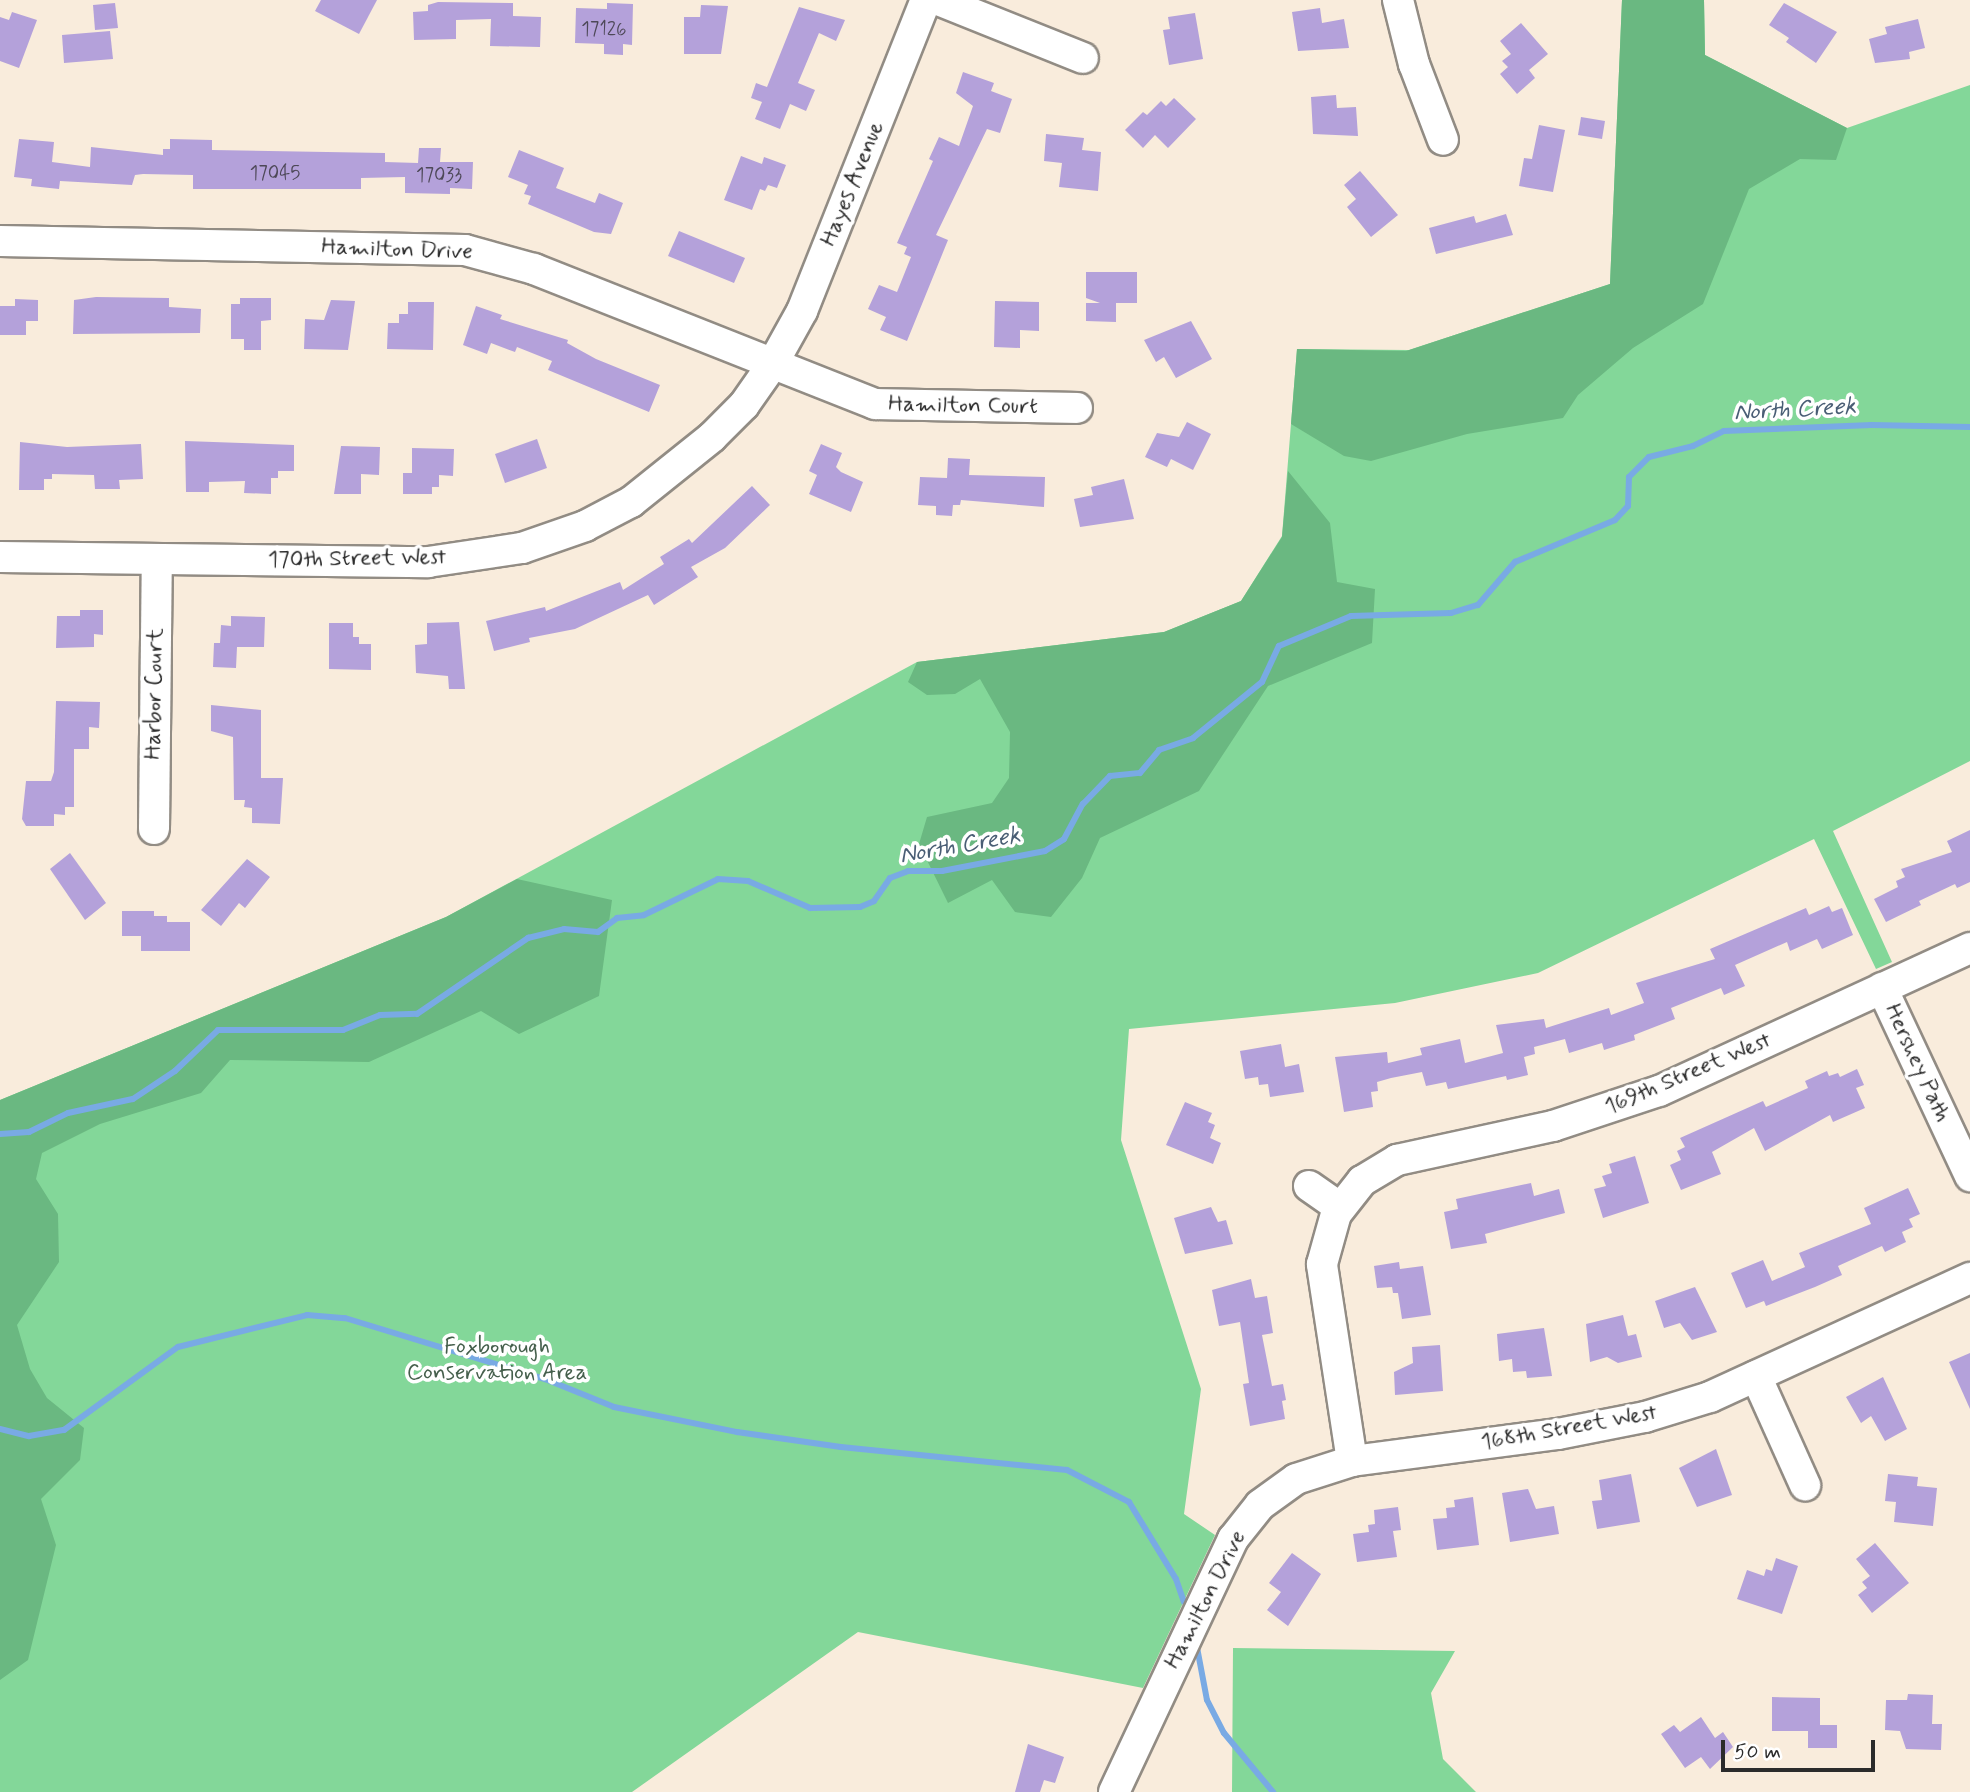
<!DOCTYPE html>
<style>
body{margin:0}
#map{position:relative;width:1970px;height:1792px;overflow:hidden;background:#f9ecdc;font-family:Mynerve,sans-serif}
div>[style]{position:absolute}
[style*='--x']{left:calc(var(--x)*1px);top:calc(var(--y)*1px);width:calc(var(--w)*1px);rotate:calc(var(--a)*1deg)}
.green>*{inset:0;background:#83d799}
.forest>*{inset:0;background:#6ab881}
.stream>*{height:6px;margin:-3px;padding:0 3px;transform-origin:3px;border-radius:3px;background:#79aae4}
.building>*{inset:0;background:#b4a1da}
.roads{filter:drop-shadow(2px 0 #928c84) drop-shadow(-2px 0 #928c84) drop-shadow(0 2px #928c84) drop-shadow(0 -2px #928c84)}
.minor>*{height:30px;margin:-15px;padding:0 15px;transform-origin:15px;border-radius:15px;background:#fff}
span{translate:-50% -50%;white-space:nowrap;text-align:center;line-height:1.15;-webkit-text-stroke:7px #fff;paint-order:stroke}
.number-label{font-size:19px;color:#4d4857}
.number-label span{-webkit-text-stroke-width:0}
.street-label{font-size:23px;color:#2b2b2b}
.park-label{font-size:23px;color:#455f4c}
.water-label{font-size:24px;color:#4a5e75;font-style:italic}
.scale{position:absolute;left:1721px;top:1740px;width:154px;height:32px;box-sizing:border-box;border:4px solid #2b2b2b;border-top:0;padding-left:9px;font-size:21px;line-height:24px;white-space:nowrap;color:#2b2b2b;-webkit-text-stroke:5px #fff;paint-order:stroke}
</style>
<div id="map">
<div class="green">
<i style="clip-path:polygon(1622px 0,1704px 0,1705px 55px,1847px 128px,1970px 85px,1970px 761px,1833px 831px,1892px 962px,1876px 969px,1814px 839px,1538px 973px,1395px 1003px,1129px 1029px,1121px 1140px,1201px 1389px,1184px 1514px,1215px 1535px,1143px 1688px,858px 1632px,632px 1792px,0 1792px,0 1100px,446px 917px,917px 662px,1164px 632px,1241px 601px,1282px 536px,1297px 349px,1409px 350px,1610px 284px)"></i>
<i style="clip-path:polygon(1233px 1648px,1455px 1651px,1431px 1693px,1443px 1759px,1476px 1792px,1232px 1792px)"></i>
</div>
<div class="forest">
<i style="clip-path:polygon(1622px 0,1704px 0,1705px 55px,1847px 128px,1836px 160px,1800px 159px,1749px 189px,1703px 304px,1633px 348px,1578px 395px,1563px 418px,1467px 434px,1371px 461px,1344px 456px,1291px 424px,1297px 349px,1406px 351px,1610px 284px)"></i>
<i style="clip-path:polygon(1288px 471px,1330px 523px,1337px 582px,1375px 589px,1372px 643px,1268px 686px,1199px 791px,1100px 838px,1082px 878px,1051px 917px,1015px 912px,992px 880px,948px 903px,919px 844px,927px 817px,992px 803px,1009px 778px,1010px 732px,980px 679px,955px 694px,927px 695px,908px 682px,917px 662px,1164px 632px,1241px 601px,1282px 537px)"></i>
<i style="clip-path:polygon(517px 879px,612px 900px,599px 996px,519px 1034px,481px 1011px,369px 1062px,230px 1060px,201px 1093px,100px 1124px,42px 1153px,36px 1179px,58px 1214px,59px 1262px,17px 1325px,30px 1369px,47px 1398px,84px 1428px,80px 1460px,41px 1499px,56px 1545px,28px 1660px,0 1680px,0 1100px,446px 917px)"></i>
</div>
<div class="stream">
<i style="--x:0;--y:1134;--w:29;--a:-4"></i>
<i style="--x:29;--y:1132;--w:43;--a:-26"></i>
<i style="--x:68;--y:1113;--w:66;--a:-12.2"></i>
<i style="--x:133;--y:1099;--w:50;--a:-33.7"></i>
<i style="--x:175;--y:1071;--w:59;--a:-43.6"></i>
<i style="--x:218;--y:1030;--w:125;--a:0"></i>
<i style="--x:343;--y:1030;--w:40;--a:-22"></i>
<i style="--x:380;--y:1015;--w:37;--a:-2"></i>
<i style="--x:417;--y:1014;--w:135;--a:-34.4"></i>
<i style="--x:528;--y:938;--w:37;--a:-14"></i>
<i style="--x:564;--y:929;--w:34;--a:5"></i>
<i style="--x:598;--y:932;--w:24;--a:-36"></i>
<i style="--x:617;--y:918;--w:27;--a:-6"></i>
<i style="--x:644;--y:915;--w:82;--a:-25.9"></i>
<i style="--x:718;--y:879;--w:30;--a:4"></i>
<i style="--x:748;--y:881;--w:68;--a:23.5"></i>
<i style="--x:810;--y:908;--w:50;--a:-1.1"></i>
<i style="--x:860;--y:907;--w:15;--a:-23"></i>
<i style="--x:874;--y:901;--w:28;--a:-55"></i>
<i style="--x:890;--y:878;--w:19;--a:-21"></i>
<i style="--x:908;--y:871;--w:34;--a:0"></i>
<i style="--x:942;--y:871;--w:105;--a:-11"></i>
<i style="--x:1045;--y:851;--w:22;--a:-32"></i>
<i style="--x:1064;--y:839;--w:40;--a:-62"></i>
<i style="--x:1083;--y:804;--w:39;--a:-46"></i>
<i style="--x:1110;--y:776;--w:30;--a:-6"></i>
<i style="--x:1140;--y:773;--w:30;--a:-50"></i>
<i style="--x:1159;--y:750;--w:36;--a:-19"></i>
<i style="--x:1193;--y:738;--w:89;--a:-39.1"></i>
<i style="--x:1262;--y:682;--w:40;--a:-65"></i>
<i style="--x:1279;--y:646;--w:78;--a:-22.6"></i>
<i style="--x:1351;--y:616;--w:100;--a:-1.7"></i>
<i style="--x:1451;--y:613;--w:28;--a:-17"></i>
<i style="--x:1478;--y:605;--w:57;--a:-49.3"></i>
<i style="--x:1515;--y:562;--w:108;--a:-22.8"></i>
<i style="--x:1615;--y:520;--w:19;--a:-47"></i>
<i style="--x:1628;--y:506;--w:29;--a:-88"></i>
<i style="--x:1629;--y:477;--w:28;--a:-45"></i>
<i style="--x:1649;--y:457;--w:45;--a:-14"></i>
<i style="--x:1693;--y:446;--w:34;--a:-26"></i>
<i style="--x:1724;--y:431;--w:148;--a:-2.3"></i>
<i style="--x:1872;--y:425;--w:98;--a:1.2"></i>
<i style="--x:0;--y:1429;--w:30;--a:14"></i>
<i style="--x:29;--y:1436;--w:36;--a:-10"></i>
<i style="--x:64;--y:1430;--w:141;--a:-36.1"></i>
<i style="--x:178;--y:1347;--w:133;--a:-13.9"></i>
<i style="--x:307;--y:1315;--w:38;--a:5"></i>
<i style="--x:345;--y:1318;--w:209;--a:17"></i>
<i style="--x:545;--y:1379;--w:74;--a:22.1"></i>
<i style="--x:614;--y:1407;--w:126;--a:11.5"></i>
<i style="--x:737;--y:1432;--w:105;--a:8.2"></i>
<i style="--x:841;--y:1447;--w:227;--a:5.8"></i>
<i style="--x:1067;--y:1470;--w:70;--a:27.3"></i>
<i style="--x:1129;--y:1502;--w:90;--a:58.6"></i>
<i style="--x:1176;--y:1579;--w:24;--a:71"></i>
<i style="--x:1196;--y:1642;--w:59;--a:79.3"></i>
<i style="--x:1207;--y:1700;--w:37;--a:63"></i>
<i style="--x:1224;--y:1733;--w:77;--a:50.3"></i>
</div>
<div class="building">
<i style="clip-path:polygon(321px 0,377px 0,359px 34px,315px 11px)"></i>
<i style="clip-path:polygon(438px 2px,513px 3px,513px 16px,541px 17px,540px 47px,490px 46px,491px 19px,456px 20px,456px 39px,414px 40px,413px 12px,428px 11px,428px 5px)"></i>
<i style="clip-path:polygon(115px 3px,118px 28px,95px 30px,93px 5px)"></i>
<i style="clip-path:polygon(607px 3px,633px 4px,632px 45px,623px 44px,623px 55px,604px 54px,604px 44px,575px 43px,576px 8px,607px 9px)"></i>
<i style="clip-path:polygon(1784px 3px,1837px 32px,1816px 63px,1786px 42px,1789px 38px,1769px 25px)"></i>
<i style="clip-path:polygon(701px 5px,728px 6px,721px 54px,684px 54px,684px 17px,700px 17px)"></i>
<i style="clip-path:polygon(799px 7px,845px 20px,836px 41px,819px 33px,798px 83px,815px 90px,806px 111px,790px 104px,780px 129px,755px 119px,762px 102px,751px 98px,756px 83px,767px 87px)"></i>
<i style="clip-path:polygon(1320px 8px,1322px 23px,1344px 19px,1349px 48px,1298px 51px,1292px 12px)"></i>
<i style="clip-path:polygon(12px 12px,37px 20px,19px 68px,0 61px,0 17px,9px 20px)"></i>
<i style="clip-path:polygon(1195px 13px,1203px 59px,1169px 65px,1163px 30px,1170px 29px,1168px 17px)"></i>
<i style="clip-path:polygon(1918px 19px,1925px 48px,1909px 52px,1910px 59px,1875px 63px,1869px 39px,1887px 34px,1885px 27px)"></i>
<i style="clip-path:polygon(1521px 23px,1548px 54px,1529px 70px,1535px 78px,1517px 94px,1500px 74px,1508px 67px,1502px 61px,1511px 54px,1500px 41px)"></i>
<i style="clip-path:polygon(110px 31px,113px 59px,64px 63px,62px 35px)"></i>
<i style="clip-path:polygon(963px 72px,994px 83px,991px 91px,1012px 99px,1000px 133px,987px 129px,936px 235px,948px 240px,907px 341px,880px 330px,886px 317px,868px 309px,879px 285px,897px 292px,911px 257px,904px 254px,907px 247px,897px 243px,933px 161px,929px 159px,939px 137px,959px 146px,973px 106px,956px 93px)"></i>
<i style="clip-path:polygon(1336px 95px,1337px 108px,1356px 107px,1358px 136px,1313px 134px,1311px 97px)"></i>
<i style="clip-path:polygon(1174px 98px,1196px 119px,1168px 148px,1155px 135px,1143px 148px,1125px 130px,1143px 112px,1147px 115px,1161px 101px,1166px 106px)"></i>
<i style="clip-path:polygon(1581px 117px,1605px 121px,1602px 139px,1578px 135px)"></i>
<i style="clip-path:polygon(1539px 125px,1565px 130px,1553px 192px,1519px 186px,1524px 158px,1532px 159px)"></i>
<i style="clip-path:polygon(1046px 134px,1084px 138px,1082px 150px,1101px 152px,1098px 191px,1059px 187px,1062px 163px,1044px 161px)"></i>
<i style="clip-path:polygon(19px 139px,54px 142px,52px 162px,90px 167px,91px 147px,163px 155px,163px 149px,170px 149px,170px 139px,212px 140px,212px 150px,385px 153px,385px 162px,418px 163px,419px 148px,441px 148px,440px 162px,473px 162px,472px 189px,450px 188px,450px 194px,405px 193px,405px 177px,361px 178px,361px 189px,193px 189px,193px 175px,143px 174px,135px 175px,132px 185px,60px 181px,59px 189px,31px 186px,32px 179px,14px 177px)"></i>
<i style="clip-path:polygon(519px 150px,564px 168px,556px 188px,595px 203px,599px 193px,623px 203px,611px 234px,594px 232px,528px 204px,531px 196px,524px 194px,528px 185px,508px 177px)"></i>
<i style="clip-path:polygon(741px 156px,762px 164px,764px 157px,786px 165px,777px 188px,768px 185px,765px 191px,760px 189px,752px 210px,724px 200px)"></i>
<i style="clip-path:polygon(1360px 171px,1398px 215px,1371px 237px,1347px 207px,1356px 199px,1344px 185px)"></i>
<i style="clip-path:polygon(1506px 214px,1513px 235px,1436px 254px,1429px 228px,1474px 216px,1476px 223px)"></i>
<i style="clip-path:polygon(679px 231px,745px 258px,734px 283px,668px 256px)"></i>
<i style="clip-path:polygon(1086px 272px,1137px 272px,1137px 303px,1116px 303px,1116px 322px,1086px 321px,1086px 303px,1100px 303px,1086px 298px)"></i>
<i style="clip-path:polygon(96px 297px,169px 298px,169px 307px,201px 309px,200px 333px,73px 334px,74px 300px)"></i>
<i style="clip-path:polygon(240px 298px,271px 298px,271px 320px,261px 321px,261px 350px,244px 350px,244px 339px,231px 339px,231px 304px,240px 304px)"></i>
<i style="clip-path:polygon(15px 299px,38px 300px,38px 321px,26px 321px,26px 335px,0 335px,0 306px,15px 306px)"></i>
<i style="clip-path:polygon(331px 300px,355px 301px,348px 350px,304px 349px,305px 319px,324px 320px)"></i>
<i style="clip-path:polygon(995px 301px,1039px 302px,1039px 331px,1020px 330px,1020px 348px,994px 347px)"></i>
<i style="clip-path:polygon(408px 302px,434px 302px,433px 350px,387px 349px,388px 323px,399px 323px,399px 314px,408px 314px)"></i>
<i style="clip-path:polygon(476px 306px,502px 315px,500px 319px,568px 340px,567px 343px,596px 359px,660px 385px,649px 412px,548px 370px,552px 361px,517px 347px,515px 352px,491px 343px,487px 354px,463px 345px)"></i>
<i style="clip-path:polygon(1191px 321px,1212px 359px,1176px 378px,1164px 357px,1156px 362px,1144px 340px)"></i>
<i style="clip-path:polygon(1187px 422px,1211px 434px,1193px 470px,1171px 459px,1167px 467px,1145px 457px,1157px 433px,1179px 437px)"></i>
<i style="clip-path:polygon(537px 439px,547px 468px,505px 483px,495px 454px)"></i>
<i style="clip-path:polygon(185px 441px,294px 445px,294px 471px,278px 471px,278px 478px,271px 478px,271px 494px,244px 493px,245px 481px,209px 482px,209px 492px,186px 492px)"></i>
<i style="clip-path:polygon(20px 442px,67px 447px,141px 444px,143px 479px,119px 480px,120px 489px,95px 489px,94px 475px,52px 474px,52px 479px,44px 479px,44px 490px,19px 490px)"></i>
<i style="clip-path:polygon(821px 444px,842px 453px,836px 467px,841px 472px,863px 482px,851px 512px,809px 494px,817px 475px,809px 471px)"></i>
<i style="clip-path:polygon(341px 446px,380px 447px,379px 475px,361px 474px,361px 494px,334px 494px)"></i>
<i style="clip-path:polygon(412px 448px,454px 449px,453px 476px,439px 475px,439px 487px,432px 487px,432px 494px,403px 494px,403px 473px,412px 473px)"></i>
<i style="clip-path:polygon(948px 458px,970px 459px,969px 475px,1045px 477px,1044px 507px,961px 500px,960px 505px,953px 505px,952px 516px,936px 515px,936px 506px,918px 505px,920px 477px,947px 478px)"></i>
<i style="clip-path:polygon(1124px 479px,1134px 519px,1080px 527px,1074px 499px,1093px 495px,1091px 487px)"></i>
<i style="clip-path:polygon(752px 486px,770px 505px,725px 548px,691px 567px,698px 577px,654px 605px,648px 595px,575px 629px,529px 638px,530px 642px,494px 651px,486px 621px,545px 607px,546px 611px,620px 582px,623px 590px,664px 564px,660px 557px,689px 539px,692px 543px)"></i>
<i style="clip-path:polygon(80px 610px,103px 610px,103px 635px,94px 634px,94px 647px,56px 648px,57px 616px,80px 616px)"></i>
<i style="clip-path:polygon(231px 616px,265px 617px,264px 647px,237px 647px,236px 668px,213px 667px,214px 643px,220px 643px,221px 625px,231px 626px)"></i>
<i style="clip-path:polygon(459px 622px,465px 689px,449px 689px,448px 676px,416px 673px,415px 645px,427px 644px,427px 623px)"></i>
<i style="clip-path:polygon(329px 623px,353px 623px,353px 637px,359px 637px,359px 644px,371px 644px,371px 670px,329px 669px)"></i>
<i style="clip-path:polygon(56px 701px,100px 702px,99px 728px,89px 727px,89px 749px,74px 749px,74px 807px,65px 807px,65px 815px,54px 814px,54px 826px,26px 826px,22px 819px,26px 781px,51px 781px,54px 772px)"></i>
<i style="clip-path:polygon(211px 705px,261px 710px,261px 778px,283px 778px,280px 824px,252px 823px,252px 808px,244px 807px,245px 800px,234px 800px,233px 737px,211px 731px)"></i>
<i style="clip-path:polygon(1970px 830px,1970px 882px,1957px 888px,1955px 884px,1919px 901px,1921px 905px,1886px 922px,1874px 899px,1898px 887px,1896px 881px,1905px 877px,1901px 869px,1952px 852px,1947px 841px)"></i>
<i style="clip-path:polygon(70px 853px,106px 903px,85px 920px,50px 869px)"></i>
<i style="clip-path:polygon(247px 859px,270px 877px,245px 908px,239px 903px,221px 926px,201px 910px)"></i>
<i style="clip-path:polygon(1829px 906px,1832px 912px,1842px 908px,1853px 935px,1822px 949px,1817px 939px,1790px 951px,1787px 942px,1735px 965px,1745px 986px,1724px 995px,1721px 988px,1671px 1008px,1675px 1019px,1634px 1035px,1635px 1040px,1604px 1050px,1602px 1043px,1569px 1053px,1565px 1039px,1534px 1047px,1535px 1054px,1524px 1057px,1528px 1075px,1507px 1080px,1506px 1076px,1448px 1089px,1446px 1082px,1426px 1086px,1422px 1072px,1391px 1078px,1377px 1082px,1378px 1091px,1371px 1092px,1373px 1107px,1344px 1112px,1335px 1057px,1387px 1052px,1388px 1063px,1422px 1055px,1420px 1048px,1460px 1039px,1465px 1063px,1503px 1053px,1496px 1025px,1544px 1019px,1546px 1028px,1609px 1008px,1611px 1015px,1644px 1003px,1636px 983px,1715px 959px,1710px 949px,1806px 908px,1809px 915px)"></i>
<i style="clip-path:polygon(122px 911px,154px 911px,154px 916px,167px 916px,167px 922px,190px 922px,190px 951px,141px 951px,141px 936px,122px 936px)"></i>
<i style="clip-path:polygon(1281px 1044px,1285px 1067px,1299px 1064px,1304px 1092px,1270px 1097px,1268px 1084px,1259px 1085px,1258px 1077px,1245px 1079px,1240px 1051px)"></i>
<i style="clip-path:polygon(1857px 1069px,1864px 1085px,1856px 1088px,1865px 1108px,1833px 1122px,1830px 1115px,1765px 1151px,1754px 1128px,1712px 1152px,1721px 1174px,1681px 1190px,1670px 1165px,1681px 1160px,1677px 1151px,1685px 1147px,1680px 1138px,1763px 1101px,1766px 1107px,1808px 1088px,1805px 1081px,1827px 1071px,1829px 1076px,1838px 1073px,1840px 1077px)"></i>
<i style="clip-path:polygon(1185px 1102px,1212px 1113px,1208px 1122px,1215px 1125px,1210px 1138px,1221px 1143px,1213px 1164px,1166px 1145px)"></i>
<i style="clip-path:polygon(1635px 1156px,1649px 1203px,1603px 1218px,1594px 1189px,1606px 1186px,1602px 1176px,1612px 1173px,1609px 1164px)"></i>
<i style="clip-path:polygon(1531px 1183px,1534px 1196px,1559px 1189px,1565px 1213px,1485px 1234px,1487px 1243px,1451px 1249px,1444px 1212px,1458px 1209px,1456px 1199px)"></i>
<i style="clip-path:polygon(1908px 1188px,1920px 1214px,1909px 1219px,1913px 1227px,1902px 1232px,1906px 1242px,1885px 1252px,1882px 1246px,1838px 1266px,1842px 1275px,1815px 1287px,1766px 1306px,1764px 1301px,1746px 1308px,1731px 1273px,1763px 1260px,1772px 1281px,1805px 1267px,1799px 1253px,1871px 1224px,1864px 1208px)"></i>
<i style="clip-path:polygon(1211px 1207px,1218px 1222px,1226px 1220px,1233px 1244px,1185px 1254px,1174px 1218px)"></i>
<i style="clip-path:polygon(1399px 1262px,1400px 1269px,1423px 1266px,1431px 1315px,1402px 1319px,1398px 1293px,1393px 1293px,1392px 1287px,1377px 1288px,1374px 1266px)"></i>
<i style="clip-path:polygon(1251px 1279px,1255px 1298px,1267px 1296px,1273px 1333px,1262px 1335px,1272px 1386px,1283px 1384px,1286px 1400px,1282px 1401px,1285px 1419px,1250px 1426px,1243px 1384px,1249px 1383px,1240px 1322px,1219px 1326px,1212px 1290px)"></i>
<i style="clip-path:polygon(1695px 1287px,1717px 1332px,1692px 1340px,1680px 1323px,1664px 1328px,1655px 1301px)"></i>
<i style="clip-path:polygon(1623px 1315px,1628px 1336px,1636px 1334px,1642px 1357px,1618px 1363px,1607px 1357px,1590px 1362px,1586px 1324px)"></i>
<i style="clip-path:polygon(1544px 1328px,1552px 1376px,1527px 1378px,1526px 1371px,1513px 1372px,1512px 1359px,1499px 1361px,1497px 1334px)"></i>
<i style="clip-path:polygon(1440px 1345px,1443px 1391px,1395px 1395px,1394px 1372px,1413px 1363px,1412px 1347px)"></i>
<i style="clip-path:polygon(1970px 1353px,1970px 1409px,1949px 1362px)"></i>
<i style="clip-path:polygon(1883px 1377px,1907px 1429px,1885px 1441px,1871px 1416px,1861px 1423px,1846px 1397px)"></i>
<i style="clip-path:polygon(1716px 1449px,1732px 1495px,1697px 1507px,1679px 1468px)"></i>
<i style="clip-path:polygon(1631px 1474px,1640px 1522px,1597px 1529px,1592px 1501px,1602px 1500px,1599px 1480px)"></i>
<i style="clip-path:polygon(1888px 1474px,1918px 1477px,1917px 1486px,1937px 1488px,1933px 1526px,1894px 1522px,1896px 1502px,1885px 1501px)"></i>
<i style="clip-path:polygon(1528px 1489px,1536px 1509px,1554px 1506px,1559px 1534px,1510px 1542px,1502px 1493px)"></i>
<i style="clip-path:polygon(1473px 1497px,1479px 1545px,1437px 1550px,1433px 1519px,1447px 1518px,1446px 1508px,1455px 1507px,1454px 1500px)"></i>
<i style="clip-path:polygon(1398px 1507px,1401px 1530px,1393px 1531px,1397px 1557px,1357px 1562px,1353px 1534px,1369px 1532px,1368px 1525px,1375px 1524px,1374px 1510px)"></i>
<i style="clip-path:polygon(1875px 1543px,1909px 1583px,1872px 1613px,1858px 1595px,1867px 1588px,1862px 1582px,1870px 1576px,1856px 1559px)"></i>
<i style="clip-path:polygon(1292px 1553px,1321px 1574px,1288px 1626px,1267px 1610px,1281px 1592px,1269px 1583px)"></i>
<i style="clip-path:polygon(1776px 1558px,1798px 1566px,1782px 1614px,1737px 1599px,1747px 1570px,1764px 1576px,1766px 1569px,1772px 1571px)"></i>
<i style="clip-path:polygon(1908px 1694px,1933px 1695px,1932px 1724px,1942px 1724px,1941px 1750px,1906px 1749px,1900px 1731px,1885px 1730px,1886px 1700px,1907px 1700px)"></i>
<i style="clip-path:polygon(1772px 1697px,1820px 1698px,1820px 1725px,1837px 1725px,1837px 1748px,1808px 1748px,1808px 1731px,1772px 1731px)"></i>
<i style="clip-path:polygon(1701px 1717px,1715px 1738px,1723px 1732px,1733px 1747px,1710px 1769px,1701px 1757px,1685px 1768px,1661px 1734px,1674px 1725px,1680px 1732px)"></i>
<i style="clip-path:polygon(1028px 1744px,1064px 1757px,1055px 1783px,1044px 1780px,1040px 1792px,1015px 1792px)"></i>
</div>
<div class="roads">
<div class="minor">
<i style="--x:938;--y:0;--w:156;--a:21.8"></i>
<i style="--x:1398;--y:0;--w:66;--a:76"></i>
<i style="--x:1414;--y:64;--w:81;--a:69.1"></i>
<i style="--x:0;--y:241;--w:465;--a:1.1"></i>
<i style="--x:465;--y:250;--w:72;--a:15.4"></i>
<i style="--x:534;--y:269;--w:367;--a:21.6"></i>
<i style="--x:875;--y:404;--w:202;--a:1.1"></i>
<i style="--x:0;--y:557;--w:428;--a:0.7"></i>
<i style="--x:428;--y:562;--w:95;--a:-8.5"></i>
<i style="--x:522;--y:548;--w:67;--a:-19.2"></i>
<i style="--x:585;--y:526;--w:52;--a:-27.6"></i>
<i style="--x:631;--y:502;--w:104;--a:-38.7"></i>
<i style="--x:712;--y:437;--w:45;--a:-45"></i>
<i style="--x:744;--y:405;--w:49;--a:-55"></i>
<i style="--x:772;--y:365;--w:62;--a:-60.9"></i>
<i style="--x:802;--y:311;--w:335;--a:-68.3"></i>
<i style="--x:154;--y:829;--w:269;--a:-89.4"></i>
<i style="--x:1882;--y:988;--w:208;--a:64.9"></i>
<i style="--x:1309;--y:1186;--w:38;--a:35"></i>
<i style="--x:1756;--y:1376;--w:120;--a:65.8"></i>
<i style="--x:1352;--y:1461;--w:199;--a:-98.7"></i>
<i style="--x:1322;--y:1264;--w:52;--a:-74.4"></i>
<i style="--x:1336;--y:1214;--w:42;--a:-51.8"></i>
<i style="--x:1362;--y:1181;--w:41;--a:-31"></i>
<i style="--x:1397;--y:1160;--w:160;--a:-12.3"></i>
<i style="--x:1553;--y:1126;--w:112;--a:-18.3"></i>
<i style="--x:1659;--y:1091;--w:342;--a:-24.7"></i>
<i style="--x:1114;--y:1792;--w:280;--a:-64.8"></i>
<i style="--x:1233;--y:1539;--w:43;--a:-51.5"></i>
<i style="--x:1260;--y:1505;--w:44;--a:-35.8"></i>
<i style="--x:1296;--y:1479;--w:59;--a:-17.8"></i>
<i style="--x:1352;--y:1461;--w:208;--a:-7.5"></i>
<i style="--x:1558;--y:1434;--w:89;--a:-11.1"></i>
<i style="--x:1645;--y:1417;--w:68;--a:-17.1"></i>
<i style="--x:1710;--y:1397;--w:286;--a:-24.6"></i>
</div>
</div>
<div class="number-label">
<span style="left:604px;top:30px">17126</span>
<span style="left:275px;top:174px">17045</span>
<span style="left:439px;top:176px">17033</span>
</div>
<div class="street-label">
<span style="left:853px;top:184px;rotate:-68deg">Hayes Avenue</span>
<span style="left:397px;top:250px;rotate:2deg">Hamilton Drive</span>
<span style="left:963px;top:406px;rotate:1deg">Hamilton Court</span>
<span style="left:357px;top:559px;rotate:-1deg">170th Street West</span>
<span style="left:155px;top:694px;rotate:-89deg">Harbor Court</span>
<span style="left:1917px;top:1063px;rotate:65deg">Hershey Path</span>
<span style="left:1688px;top:1074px;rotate:-23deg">169th Street West</span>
<span style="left:1569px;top:1428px;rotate:-10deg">168th Street West</span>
<span style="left:1206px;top:1600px;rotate:-63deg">Hamilton Drive</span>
</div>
<div class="park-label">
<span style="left:497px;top:1360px">Foxborough<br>Conservation Area</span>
</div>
<div class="water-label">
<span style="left:1795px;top:410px;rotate:-3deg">North Creek</span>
<span style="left:960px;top:846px;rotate:-10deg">North Creek</span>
</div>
<div class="scale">50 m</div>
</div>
